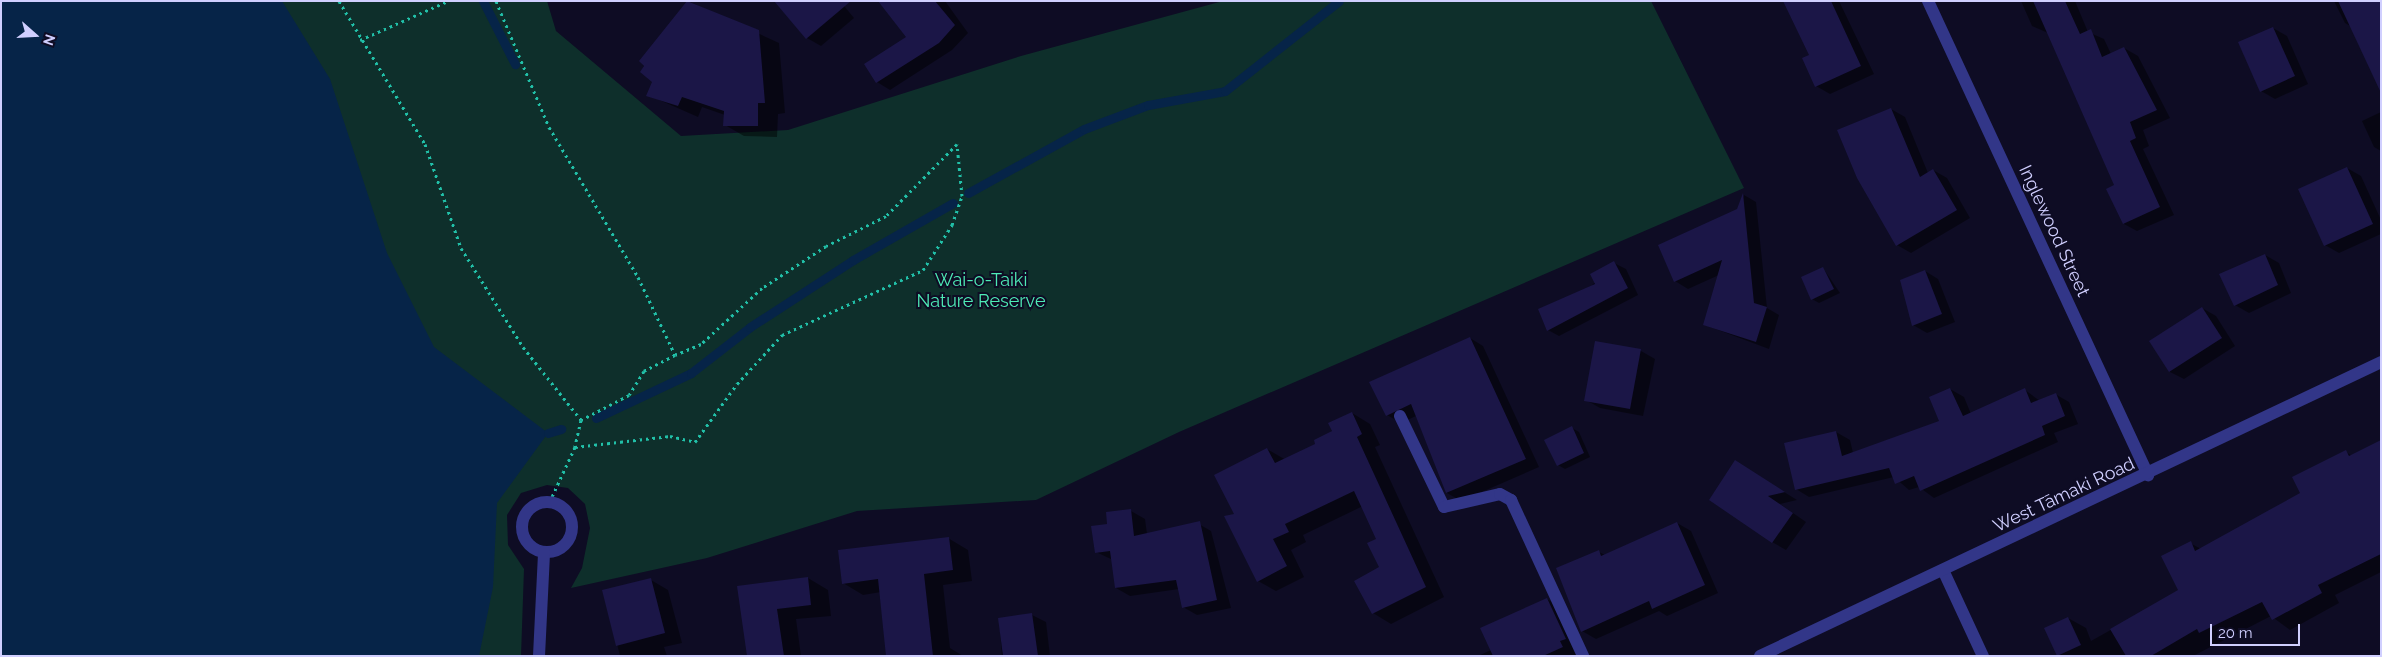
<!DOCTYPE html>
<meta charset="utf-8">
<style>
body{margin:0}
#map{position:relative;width:2382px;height:657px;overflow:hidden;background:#0e0c24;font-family:Raleway,sans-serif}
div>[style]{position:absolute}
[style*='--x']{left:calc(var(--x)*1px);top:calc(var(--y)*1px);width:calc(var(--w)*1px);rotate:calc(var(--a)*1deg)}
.green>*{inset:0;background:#0e2f2b}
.water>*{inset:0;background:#062448}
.shadow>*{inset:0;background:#0007}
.stream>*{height:9px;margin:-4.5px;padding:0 4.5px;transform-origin:4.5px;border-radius:4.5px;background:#062448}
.building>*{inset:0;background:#1b1647}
.path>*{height:3px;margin-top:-1.5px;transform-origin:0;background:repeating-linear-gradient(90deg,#21c0a8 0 2.5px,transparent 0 6.5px)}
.minor>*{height:12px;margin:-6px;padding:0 6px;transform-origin:6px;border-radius:6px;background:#323688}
.minor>.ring{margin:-6px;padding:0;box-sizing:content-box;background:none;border:12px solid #323688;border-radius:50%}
span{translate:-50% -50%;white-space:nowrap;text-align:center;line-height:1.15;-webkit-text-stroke:4px #0e0c24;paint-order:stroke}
.street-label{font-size:18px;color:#d0cfff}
.park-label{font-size:18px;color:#4eebb6}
.frame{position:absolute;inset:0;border:2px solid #d0cfff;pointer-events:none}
.north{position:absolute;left:10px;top:10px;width:50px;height:50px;-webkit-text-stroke:4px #0e0c24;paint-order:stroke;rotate:109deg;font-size:14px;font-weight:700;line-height:20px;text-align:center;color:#d0cfff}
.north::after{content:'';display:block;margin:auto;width:18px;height:22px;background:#d0cfff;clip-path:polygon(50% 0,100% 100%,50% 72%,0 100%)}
.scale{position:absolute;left:2210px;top:624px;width:90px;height:22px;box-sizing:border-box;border:2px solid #d0cfff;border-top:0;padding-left:6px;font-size:15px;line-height:18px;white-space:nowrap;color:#d0cfff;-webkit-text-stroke:4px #0e0c24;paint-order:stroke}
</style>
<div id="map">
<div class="green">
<i style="clip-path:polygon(1px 1px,547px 1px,556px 31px,681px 136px,788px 130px,1021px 56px,1223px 1px,1651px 1px,1744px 188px,1179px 432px,1036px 500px,857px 511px,707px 558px,571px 588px,582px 568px,590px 528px,585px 504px,568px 488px,547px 485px,521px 493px,507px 515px,508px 545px,524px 569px,521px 656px,1px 656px)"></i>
</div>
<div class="water">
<i style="clip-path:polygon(1px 1px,282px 1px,330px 79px,387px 253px,434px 347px,548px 433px,497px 503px,493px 587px,479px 656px,1px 656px)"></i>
</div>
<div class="shadow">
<i style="clip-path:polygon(688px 1px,779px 43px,785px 113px,778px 114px,777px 137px,744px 136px,725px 125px,725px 115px,702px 107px,698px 117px,648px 95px,654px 82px,640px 61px)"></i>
<i style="clip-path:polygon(840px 1px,854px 18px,821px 46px,807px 38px,781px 8px)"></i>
<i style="clip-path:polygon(889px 1px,945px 1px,968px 33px,952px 50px,890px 90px,877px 82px,908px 38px)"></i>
<i style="clip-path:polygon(1785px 1px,1839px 1px,1874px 74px,1830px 94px,1816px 86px,1811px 56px)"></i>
<i style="clip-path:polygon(2021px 1px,2075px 1px,2088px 32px,2104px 39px,2111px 54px,2124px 48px,2138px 56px,2170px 118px,2143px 130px,2149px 146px,2143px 149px,2174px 215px,2137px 231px,2124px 224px,2115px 186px,2048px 33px,2032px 26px)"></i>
<i style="clip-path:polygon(2334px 1px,2381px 1px,2352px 27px,2345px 23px)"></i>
<i style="clip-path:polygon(2273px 28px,2287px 36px,2308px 84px,2275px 99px,2261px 91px)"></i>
<i style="clip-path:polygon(1891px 109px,1905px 117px,1928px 173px,1933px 170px,1947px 178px,1970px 218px,1911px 253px,1897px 245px)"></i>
<i style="clip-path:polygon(2381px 112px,2381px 151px,2374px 147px,2362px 121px)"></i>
<i style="clip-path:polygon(2347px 168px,2361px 176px,2381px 220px,2381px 234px,2339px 253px,2325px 245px)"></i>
<i style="clip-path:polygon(1744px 195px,1756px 202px,1767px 308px,1779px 315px,1769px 349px,1705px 325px,1719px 275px,1688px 289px,1675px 281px,1738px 210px)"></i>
<i style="clip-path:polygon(2265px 255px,2279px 263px,2291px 293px,2249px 313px,2235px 305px)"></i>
<i style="clip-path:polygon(1614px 263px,1626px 269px,1638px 295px,1559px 336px,1548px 330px)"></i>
<i style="clip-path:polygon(1823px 268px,1840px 293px,1819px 303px,1812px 299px)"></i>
<i style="clip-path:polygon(1925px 271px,1938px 279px,1955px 322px,1927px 333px,1913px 325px)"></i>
<i style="clip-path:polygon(2202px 308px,2216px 316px,2235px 346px,2184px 379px,2170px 372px,2151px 342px)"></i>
<i style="clip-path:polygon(1470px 338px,1483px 346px,1539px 467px,1461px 501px,1447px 493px,1416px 416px,1401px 423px,1387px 415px)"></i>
<i style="clip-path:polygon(1596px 342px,1641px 351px,1655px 359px,1643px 416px,1600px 408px,1586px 400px)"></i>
<i style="clip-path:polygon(1950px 389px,1964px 397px,1971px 414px,2025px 390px,2040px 401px,2055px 394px,2069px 402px,2078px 424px,2054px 433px,2058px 442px,1934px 498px,1919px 487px,1909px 490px,1894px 477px,1809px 497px,1796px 489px,1836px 432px,1850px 440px,1853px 453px,1941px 421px)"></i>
<i style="clip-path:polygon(1352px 413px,1370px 424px,1380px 445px,1375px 447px,1444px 597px,1391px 624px,1373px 613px,1381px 568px,1378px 539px,1363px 506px,1303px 535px,1306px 542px,1291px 550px,1304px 577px,1276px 591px,1258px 581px,1236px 515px,1267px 449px,1286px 460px,1317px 444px)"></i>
<i style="clip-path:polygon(1572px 428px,1579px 432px,1590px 457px,1565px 469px,1558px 465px)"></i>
<i style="clip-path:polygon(2381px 441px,2381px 572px,2335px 595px,2339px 603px,2290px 630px,2271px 616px,2193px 656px,2057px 656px,2068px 618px,2086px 628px,2091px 641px,2180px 591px,2190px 543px,2201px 549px,2301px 493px,2346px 452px,2352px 456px)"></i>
<i style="clip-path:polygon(1749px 470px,1797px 500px,1780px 504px,1806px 522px,1786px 550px,1772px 542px)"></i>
<i style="clip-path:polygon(1131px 511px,1145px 519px,1147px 534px,1197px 523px,1211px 531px,1231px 608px,1197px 615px,1183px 607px,1179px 589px,1130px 596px,1116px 588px,1113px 560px,1096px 552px,1108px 525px)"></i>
<i style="clip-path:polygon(1677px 523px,1691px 531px,1718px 593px,1667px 616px,1659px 611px,1596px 639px,1582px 631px,1599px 552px,1605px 555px)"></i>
<i style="clip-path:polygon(948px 538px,968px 550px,972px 581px,943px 585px,950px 648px,963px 656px,887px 656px,881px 592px,863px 595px,843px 583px)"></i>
<i style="clip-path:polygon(808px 578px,828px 590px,831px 616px,796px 619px,801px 656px,748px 656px,738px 587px)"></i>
<i style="clip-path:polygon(651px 580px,668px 590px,682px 643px,664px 647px,667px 656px,620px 656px,604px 591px)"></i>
<i style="clip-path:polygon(1547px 599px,1564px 609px,1579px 656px,1478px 656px,1491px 650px)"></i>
<i style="clip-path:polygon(1032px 615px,1046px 622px,1050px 656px,1002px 656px,999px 619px)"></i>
</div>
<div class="stream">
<i style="--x:483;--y:1;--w:71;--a:63.1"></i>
<i style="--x:968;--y:193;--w:132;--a:-28.9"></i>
<i style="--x:1084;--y:129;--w:68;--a:-20.6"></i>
<i style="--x:1148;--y:105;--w:78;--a:-10.3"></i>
<i style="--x:1225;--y:91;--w:145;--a:-38.3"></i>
<i style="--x:596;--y:418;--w:105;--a:-25.3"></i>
<i style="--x:691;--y:373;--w:75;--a:-37.9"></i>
<i style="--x:750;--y:327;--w:123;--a:-33"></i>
<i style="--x:853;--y:260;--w:115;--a:-29.7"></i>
<i style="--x:548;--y:433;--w:14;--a:-17"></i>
</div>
<div class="building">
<i style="clip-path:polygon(687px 1px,759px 30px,765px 103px,758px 103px,758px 126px,723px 126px,724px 111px,682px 97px,678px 106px,646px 96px,652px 82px,640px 72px,644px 66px,639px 61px)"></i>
<i style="clip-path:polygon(774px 1px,851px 1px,806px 39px)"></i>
<i style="clip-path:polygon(878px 1px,935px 1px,955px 25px,939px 43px,876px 83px,864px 64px,906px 37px)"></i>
<i style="clip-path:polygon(1783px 1px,1831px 1px,1861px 66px,1815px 87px,1802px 58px,1809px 55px)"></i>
<i style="clip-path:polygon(2033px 1px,2065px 1px,2080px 34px,2091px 29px,2102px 57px,2124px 47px,2157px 110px,2130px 122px,2136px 138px,2130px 141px,2160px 207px,2123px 224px,2106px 189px,2114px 185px)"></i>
<i style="clip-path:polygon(2338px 1px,2381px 1px,2381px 93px)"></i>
<i style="clip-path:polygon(2273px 27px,2295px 76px,2260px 92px,2238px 42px)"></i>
<i style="clip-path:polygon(1891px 108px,1920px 177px,1933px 169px,1957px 210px,1896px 246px,1857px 178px,1837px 130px)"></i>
<i style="clip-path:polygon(2347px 167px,2373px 224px,2324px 246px,2298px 189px)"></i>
<i style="clip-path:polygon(1743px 193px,1754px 303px,1767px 307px,1756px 342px,1703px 325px,1722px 260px,1674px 282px,1658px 245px,1737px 209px)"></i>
<i style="clip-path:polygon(2265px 254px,2278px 285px,2234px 306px,2219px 274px)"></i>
<i style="clip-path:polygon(1614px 261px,1628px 288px,1547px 331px,1538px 309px,1595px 284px,1590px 274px)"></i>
<i style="clip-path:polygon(1823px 267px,1834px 289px,1811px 300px,1801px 277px)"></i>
<i style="clip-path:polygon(1925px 270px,1942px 314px,1912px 326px,1900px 280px)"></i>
<i style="clip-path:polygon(2202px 307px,2222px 338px,2169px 372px,2149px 341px)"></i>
<i style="clip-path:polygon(1470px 337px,1526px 459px,1446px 493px,1411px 404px,1386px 416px,1369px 382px)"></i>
<i style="clip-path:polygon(1595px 341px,1641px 349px,1630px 409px,1584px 401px)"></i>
<i style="clip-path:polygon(1950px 388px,1963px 416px,2025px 388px,2031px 403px,2056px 393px,2065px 416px,2042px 426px,2045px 435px,1920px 491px,1914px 476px,1895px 484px,1889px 468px,1795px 490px,1784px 443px,1836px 431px,1842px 456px,1939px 421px,1929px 397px)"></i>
<i style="clip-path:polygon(1352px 412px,1362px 434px,1357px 437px,1426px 587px,1372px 614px,1354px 581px,1379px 567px,1367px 543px,1376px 539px,1354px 491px,1285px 524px,1289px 532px,1273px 539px,1287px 566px,1257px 582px,1224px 516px,1234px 514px,1214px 475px,1267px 448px,1275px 463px,1315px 444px,1314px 440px,1332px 431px,1328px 423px)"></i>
<i style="clip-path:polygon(1572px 426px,1584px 453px,1557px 466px,1544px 440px)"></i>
<i style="clip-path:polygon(2381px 440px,2381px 554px,2318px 585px,2322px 593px,2272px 620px,2262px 602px,2199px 633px,2197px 629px,2151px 656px,2126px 656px,2110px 629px,2178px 590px,2161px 556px,2191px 541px,2195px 551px,2300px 493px,2292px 477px,2346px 450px,2349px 456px)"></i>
<i style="clip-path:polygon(1735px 460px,1785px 492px,1768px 496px,1793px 513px,1772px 543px,1709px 500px)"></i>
<i style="clip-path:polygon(1131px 509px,1134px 536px,1200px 521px,1217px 600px,1182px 608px,1176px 580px,1115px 588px,1110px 551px,1095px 553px,1091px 526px,1107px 524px,1106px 512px)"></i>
<i style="clip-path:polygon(1677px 522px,1705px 585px,1652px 609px,1649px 601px,1581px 632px,1556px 568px,1599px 550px,1601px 556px)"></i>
<i style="clip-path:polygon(949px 537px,953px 570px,924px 574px,933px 656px,886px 656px,878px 579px,842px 584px,838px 550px)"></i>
<i style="clip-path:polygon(808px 577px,811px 605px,777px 609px,784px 656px,747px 656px,737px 586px)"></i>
<i style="clip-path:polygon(651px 578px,665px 633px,616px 646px,602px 590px)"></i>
<i style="clip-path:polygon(1547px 598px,1566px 639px,1560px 641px,1563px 647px,1543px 656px,1493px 656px,1480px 628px)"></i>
<i style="clip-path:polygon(1032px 613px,1038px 656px,1003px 656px,998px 618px)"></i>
<i style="clip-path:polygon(2068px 617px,2081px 645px,2057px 656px,2044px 628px)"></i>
</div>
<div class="path">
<i style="--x:339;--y:1;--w:167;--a:59"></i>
<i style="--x:425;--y:144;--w:110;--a:70.9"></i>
<i style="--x:461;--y:248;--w:117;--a:57.9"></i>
<i style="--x:523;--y:347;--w:93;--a:51.5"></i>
<i style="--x:496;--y:1;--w:137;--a:67.2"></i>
<i style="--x:549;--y:127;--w:174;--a:59.3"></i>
<i style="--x:638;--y:277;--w:86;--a:64.6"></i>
<i style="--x:675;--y:355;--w:35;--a:153"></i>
<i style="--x:644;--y:371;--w:28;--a:122"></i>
<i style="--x:629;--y:395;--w:54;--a:152.5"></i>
<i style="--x:581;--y:420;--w:28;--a:103"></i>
<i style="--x:575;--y:447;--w:60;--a:114.8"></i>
<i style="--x:360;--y:40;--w:96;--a:-23.9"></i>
<i style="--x:575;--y:447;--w:96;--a:-6.6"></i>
<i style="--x:670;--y:436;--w:26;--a:13"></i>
<i style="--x:695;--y:442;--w:72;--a:-54.1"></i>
<i style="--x:737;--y:384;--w:67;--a:-47.4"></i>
<i style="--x:782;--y:335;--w:155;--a:-24.7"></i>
<i style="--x:923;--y:270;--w:54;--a:-57.2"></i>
<i style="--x:952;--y:225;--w:31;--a:-71"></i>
<i style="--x:962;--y:196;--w:52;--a:-95.5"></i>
<i style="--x:957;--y:144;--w:101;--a:134.6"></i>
<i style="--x:886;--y:216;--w:67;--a:153.4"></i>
<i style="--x:826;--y:246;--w:77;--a:146.7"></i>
<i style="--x:762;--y:288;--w:83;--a:137.4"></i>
<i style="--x:701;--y:344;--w:28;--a:157"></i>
</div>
<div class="minor">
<i style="--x:1928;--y:1;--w:523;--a:65.1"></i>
<i style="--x:1400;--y:416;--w:101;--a:64.2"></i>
<i style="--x:1444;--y:507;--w:57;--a:-13.1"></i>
<i style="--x:1500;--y:494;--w:13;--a:29"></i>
<i style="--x:1511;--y:500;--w:172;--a:65.2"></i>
<i class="ring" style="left:522px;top:502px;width:38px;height:38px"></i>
<i style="--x:1943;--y:570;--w:95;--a:65.1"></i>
<i style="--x:539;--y:656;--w:104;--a:-87.2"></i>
<i style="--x:1760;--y:656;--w:687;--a:-25.33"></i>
</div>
<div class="street-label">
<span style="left:2054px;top:231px;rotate:65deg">Inglewood Street</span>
<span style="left:2064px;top:495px;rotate:-25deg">West Tāmaki Road</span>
</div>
<div class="park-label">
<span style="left:981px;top:291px">Wai-o-Taiki<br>Nature Reserve</span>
</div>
<div class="frame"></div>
<div class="north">N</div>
<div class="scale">20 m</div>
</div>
